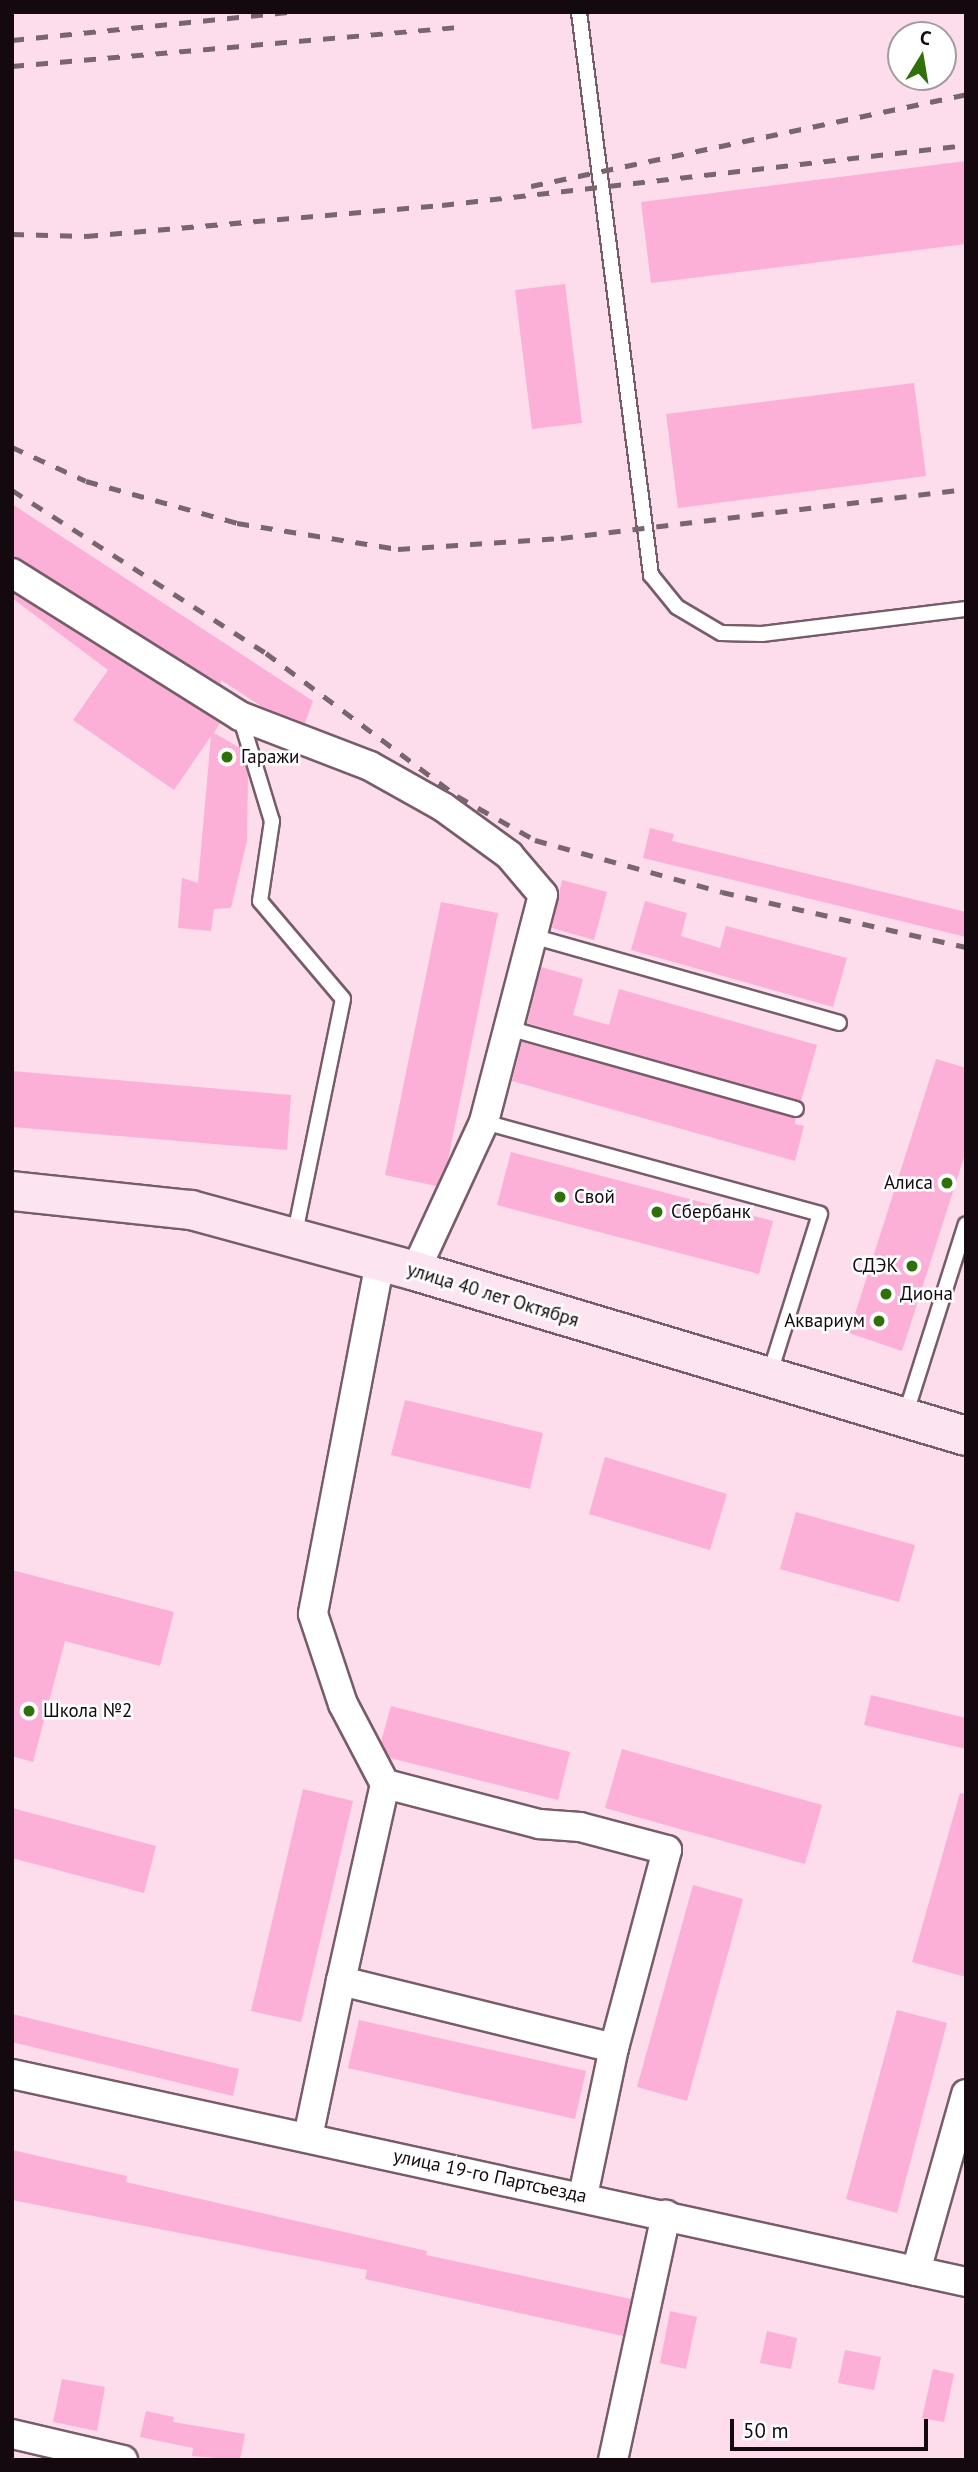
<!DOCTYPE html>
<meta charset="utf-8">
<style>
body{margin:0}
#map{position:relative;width:978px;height:2472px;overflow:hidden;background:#fddcec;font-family:"PT Sans",sans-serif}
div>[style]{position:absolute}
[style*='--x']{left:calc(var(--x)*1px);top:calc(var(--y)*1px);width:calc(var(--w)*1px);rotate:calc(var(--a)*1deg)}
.building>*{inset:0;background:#fcb0d7}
.roads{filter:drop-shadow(2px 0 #775c69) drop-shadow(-2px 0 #775c69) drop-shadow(0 2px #775c69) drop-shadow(0 -2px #775c69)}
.lane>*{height:14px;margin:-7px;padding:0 7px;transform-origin:7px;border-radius:7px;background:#fff}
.street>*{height:28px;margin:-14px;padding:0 14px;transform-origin:14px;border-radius:14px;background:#fff}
.secondary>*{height:38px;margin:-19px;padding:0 19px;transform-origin:19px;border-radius:19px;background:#fce5f1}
.rail>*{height:5px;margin-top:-2.5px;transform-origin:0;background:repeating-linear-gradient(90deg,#79656f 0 12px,transparent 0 24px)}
.dots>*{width:19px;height:19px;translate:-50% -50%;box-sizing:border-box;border:4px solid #fff;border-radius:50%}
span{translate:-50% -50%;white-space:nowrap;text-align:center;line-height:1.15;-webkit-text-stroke:5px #fff;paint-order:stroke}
.poi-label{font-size:19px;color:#13090e}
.left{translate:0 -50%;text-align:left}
.right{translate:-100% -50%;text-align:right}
.street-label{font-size:19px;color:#13090e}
.frame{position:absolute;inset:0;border:14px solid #13090e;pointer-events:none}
.north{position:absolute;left:887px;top:21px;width:70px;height:70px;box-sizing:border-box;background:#fff;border:2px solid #a19d9f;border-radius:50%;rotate:11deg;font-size:19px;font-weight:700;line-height:28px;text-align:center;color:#13090e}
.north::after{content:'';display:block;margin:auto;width:24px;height:32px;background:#307008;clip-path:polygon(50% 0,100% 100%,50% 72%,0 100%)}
.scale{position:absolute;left:730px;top:2419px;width:198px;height:32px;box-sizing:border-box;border:4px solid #13090e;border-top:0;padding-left:9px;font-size:21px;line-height:24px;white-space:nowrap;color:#13090e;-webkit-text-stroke:5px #fff;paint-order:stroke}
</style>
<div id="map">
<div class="building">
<i style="clip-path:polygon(966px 161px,966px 244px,651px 283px,641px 202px)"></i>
<i style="clip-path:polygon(565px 284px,582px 423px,532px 429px,515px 290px)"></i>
<i style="clip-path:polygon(914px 383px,926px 476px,678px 508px,666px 414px)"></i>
<i style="clip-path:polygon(12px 504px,313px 701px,305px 723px,261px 706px,221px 680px,221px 684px,12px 556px)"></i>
<i style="clip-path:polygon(12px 593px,220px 723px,214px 733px,240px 748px,248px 774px,247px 841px,231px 908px,214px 909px,211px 931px,178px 928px,182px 878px,198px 883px,211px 736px,174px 790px,73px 720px,108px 670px,12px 598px)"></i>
<i style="clip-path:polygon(650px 828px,674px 834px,672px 841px,966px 912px,966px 937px,643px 858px)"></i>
<i style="clip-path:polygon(562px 880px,607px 892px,594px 940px,552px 928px)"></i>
<i style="clip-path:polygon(645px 901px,687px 913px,681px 936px,720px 948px,726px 926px,847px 958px,833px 1007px,631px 950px)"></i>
<i style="clip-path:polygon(441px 902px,498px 913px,448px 1160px,436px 1186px,385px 1175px)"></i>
<i style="clip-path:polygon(541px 967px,583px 979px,573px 1015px,609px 1025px,619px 989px,817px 1045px,801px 1101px,527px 1023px)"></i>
<i style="clip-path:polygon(522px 1042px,796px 1118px,795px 1124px,804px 1126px,795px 1161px,512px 1081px)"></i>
<i style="clip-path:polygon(936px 1059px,966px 1068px,966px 1151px,902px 1351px,849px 1333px)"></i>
<i style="clip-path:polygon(12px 1071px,291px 1095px,287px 1150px,12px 1127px)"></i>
<i style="clip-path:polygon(511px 1152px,773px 1221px,759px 1274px,497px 1205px)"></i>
<i style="clip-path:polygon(405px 1400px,543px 1433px,530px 1489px,391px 1455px)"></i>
<i style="clip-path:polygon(605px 1457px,727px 1494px,710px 1550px,589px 1514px)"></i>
<i style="clip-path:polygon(796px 1512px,915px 1545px,899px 1602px,780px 1569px)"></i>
<i style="clip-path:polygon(12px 1570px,174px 1612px,160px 1666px,65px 1641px,33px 1762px,12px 1756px)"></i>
<i style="clip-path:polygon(871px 1695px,966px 1718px,966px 1749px,864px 1725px)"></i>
<i style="clip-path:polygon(391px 1706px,570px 1752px,558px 1800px,390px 1758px,381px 1742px)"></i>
<i style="clip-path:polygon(622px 1749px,822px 1805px,805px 1864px,605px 1808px)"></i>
<i style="clip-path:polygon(303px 1789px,353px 1801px,301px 2022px,251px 2011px)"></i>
<i style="clip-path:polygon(960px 1793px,966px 1794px,966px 1977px,912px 1962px)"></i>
<i style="clip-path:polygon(12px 1808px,156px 1846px,144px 1893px,12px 1858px)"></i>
<i style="clip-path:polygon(693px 1885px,743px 1899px,687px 2101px,637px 2087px)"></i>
<i style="clip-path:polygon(897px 2010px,947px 2023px,897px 2213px,846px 2199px)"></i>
<i style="clip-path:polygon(12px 2014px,239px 2069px,233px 2096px,12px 2042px)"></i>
<i style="clip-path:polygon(359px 2020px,586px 2071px,575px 2119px,348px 2068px)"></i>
<i style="clip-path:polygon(12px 2150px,127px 2176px,126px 2182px,427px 2251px,426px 2255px,631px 2299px,623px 2336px,365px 2279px,367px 2270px,12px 2200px)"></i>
<i style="clip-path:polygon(670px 2311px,697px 2317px,686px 2369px,660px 2363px)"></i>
<i style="clip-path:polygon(767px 2331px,797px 2338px,791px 2369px,760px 2363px)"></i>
<i style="clip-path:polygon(845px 2350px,881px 2357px,874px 2390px,838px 2383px)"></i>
<i style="clip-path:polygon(933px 2369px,954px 2374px,944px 2422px,922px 2418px)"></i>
<i style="clip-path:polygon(62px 2379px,105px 2387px,97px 2431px,53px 2422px)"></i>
<i style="clip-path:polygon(146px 2411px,174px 2417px,173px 2422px,245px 2434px,240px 2460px,192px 2456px,193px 2448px,140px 2437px)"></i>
</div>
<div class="roads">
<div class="lane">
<i style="--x:579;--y:12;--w:568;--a:82.71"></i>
<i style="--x:651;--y:575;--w:41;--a:50.9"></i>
<i style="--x:677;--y:607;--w:51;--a:30.6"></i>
<i style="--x:721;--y:633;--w:41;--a:1.4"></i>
<i style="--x:762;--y:634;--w:206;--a:-7"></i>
<i style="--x:240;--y:716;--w:110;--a:73.1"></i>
<i style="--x:272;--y:821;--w:81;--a:98.5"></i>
<i style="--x:260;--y:901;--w:128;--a:49.7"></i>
<i style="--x:343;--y:999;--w:244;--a:101.6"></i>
<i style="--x:532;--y:936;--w:319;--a:15.8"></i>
<i style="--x:508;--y:1028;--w:299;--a:15.7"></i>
<i style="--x:484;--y:1122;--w:348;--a:15.3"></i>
<i style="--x:820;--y:1214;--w:170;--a:107.5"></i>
<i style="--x:905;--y:1416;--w:201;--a:-72.4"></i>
</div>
<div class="street">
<i style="--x:12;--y:573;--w:269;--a:32.1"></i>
<i style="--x:240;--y:716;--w:139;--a:21"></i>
<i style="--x:370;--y:766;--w:84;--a:29.3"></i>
<i style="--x:443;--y:807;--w:82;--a:36"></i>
<i style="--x:509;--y:855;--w:52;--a:49.6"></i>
<i style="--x:543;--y:895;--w:235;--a:104.6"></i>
<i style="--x:484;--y:1122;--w:164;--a:114.8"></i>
<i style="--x:380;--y:1262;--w:358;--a:100.8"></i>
<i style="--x:313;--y:1614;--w:95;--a:71.6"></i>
<i style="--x:343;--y:1704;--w:90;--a:62.3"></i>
<i style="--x:385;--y:1784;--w:202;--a:102.6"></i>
<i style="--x:341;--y:1981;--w:281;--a:13.8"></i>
<i style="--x:614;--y:2048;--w:205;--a:-75"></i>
<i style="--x:667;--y:1850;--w:90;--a:-165.2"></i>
<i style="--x:580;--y:1827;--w:41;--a:-175.8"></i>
<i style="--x:539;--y:1824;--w:159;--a:-165.4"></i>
<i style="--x:12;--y:2074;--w:976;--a:12.3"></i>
<i style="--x:308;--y:2137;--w:159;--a:-78.1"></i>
<i style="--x:583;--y:2196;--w:151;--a:-78.2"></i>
<i style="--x:916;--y:2271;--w:184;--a:-74.2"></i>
<i style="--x:12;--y:2434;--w:114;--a:13.2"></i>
<i style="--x:613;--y:2460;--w:251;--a:-77.8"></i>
</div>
<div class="secondary">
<i style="--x:12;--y:1191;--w:180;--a:6.1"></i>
<i style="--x:191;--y:1210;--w:232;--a:15.2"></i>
<i style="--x:415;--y:1271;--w:575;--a:16.67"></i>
</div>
</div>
<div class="rail">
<i style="--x:12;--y:40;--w:277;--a:-5.8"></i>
<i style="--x:12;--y:66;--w:449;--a:-5"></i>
<i style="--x:531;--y:186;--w:445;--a:-11.9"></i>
<i style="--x:12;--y:234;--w:74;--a:1.5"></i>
<i style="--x:86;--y:236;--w:357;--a:-5"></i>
<i style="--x:442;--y:205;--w:527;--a:-6.53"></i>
<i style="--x:12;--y:447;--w:81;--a:24.7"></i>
<i style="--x:86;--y:481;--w:157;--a:15.5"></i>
<i style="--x:237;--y:523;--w:163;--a:9.2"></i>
<i style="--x:398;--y:549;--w:163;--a:-3.9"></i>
<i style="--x:561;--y:538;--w:408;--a:-6.9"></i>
<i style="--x:12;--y:490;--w:302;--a:32.7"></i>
<i style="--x:266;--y:653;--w:239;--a:36.8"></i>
<i style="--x:457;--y:796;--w:90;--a:29.4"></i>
<i style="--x:535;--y:840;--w:194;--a:15.5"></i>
<i style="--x:722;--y:892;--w:250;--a:12.7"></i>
</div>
<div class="dots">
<i style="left:227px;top:757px;background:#307008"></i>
<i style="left:947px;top:1183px;background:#307008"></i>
<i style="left:560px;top:1197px;background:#307008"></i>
<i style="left:657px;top:1212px;background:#307008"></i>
<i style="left:912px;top:1266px;background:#307008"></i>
<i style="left:886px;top:1294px;background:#307008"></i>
<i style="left:879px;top:1321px;background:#307008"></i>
<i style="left:29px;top:1711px;background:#307008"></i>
</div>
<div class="poi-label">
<span class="left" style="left:241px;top:757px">Гаражи</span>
<span class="right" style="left:933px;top:1183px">Алиса</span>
<span class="left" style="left:574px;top:1197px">Свой</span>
<span class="left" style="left:671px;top:1212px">Сбербанк</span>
<span class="right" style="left:898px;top:1266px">СДЭК</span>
<span class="left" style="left:900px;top:1294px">Диона</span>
<span class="right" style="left:865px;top:1321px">Аквариум</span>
<span class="left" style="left:43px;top:1711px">Школа №2</span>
</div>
<div class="street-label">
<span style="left:493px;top:1295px;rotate:17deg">улица 40 лет Октября</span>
<span style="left:490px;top:2176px;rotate:12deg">улица 19-го Партсъезда</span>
</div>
<div class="frame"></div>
<div class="north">С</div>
<div class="scale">50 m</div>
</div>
